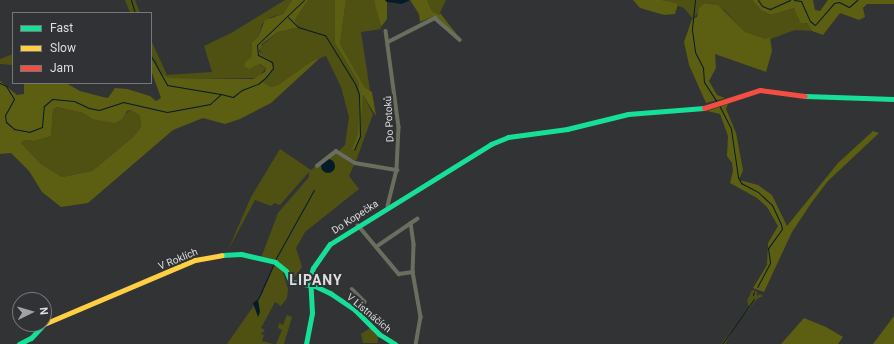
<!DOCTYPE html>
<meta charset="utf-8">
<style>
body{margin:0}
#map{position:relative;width:894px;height:344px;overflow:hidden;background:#323334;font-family:Roboto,sans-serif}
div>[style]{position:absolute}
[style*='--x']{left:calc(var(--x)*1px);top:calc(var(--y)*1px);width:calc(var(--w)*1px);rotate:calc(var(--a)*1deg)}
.green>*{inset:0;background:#4f5113}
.forest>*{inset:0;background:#5c5e11}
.water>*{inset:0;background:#061b28}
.round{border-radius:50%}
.stream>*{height:1px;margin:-0.5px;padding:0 0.5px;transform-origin:0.5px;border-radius:0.5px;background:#061b28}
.street>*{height:3.5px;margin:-1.75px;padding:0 1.75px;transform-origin:1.75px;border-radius:1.75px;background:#6a6e5f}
.fast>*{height:5px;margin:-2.5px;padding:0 2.5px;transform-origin:2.5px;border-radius:2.5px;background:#16e098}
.slow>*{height:5px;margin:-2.5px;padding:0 2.5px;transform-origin:2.5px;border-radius:2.5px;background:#ffcf43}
.jam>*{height:5px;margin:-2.5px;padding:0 2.5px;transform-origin:2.5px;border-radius:2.5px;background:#f24e42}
span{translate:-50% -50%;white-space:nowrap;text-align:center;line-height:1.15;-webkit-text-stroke:4px #313235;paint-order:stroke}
.street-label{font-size:10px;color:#dedee0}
.district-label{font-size:14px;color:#dedee0;font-weight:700;letter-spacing:1px}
.legend{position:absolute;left:12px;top:12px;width:140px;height:72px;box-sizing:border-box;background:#313235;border:1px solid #767779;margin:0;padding:5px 7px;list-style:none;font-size:12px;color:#dedee0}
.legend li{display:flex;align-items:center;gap:8px;height:20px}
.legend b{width:20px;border:1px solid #767779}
.north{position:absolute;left:12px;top:292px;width:40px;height:40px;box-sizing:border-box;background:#313235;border:1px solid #767779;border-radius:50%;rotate:85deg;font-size:11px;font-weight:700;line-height:16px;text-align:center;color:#dedee0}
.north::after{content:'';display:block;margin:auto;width:14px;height:18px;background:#a2a2a4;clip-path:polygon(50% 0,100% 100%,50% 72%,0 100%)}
</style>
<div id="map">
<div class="green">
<i style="clip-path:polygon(125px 0,135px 0,140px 13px,130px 13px)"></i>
<i style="clip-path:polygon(285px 0,292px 0,283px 14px,271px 17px,262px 24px,258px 37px,252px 42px,251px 58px,248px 61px,254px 67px,259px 64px,266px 68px,258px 78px,169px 78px,160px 73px,155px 59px,151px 63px,151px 40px,167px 75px,212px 72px,204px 46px,233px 32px)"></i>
<i style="clip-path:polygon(308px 0,335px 0,335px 43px,359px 83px,358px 133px,353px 150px,360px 139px,363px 95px,373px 114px,356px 161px,339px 151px,345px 145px,349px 117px,341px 87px,326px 56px,312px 61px,278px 85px,271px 87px,263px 82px,274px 68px,269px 59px,261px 56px,260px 47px,278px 32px,295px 28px,306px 29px,297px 25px,295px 20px)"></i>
<i style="clip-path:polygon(346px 0,374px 0,377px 8px,381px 29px,361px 32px,370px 90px,364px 86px,340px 44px)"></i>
<i style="clip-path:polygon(427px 0,446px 0,439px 15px,432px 11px)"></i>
<i style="clip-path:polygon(662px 0,752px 0,762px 11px,771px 15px,794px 8px,797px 10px,798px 20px,808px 24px,812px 31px,795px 30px,768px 40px,745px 32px,724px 10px,714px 4px,705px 3px,693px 19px,684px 8px)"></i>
<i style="clip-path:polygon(13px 54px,13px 65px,0 64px,0 59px)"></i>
<i style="clip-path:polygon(57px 107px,83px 113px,92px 119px,125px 114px,131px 110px,140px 116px,141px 127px,133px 137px,92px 171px,62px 177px,41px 164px,21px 143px,24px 140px,34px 141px,51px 136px,53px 110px)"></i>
<i style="clip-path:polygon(280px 149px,311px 170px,331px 153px,337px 154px,354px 165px,349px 176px,359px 189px,305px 232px,296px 248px,302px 267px,291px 282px,283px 267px,261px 258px,278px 213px,309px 177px,309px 172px,280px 205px,274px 203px,271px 206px,255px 200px,228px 250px,251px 197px)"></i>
<i style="clip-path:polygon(275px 264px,282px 269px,288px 289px,287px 298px,281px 306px,275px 302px,261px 328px,265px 330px,261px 334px,264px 335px,262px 341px,273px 344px,227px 344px,262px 294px)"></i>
<i style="clip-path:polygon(752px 290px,757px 292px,757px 296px,760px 294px,763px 296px,757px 299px,734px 328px,725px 344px,721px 344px,749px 307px,747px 301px)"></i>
<i style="clip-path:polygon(287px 315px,292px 317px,284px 344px,276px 344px,282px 330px,278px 328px,279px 323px,283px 325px)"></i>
<i style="clip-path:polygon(370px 328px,378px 337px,378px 343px,363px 343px,361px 334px)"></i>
</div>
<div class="forest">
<i style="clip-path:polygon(evenodd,292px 0,308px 0,295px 20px,298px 26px,306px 29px,295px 28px,278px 32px,262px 44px,259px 51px,261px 55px,269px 59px,274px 68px,263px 82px,271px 87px,278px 85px,312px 61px,320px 58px,271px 103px,240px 119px,225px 124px,203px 118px,173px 130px,88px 203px,61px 207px,42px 192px,29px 171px,11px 153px,0 154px,0 81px,17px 95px,24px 94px,24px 83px,66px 83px,80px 91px,103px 97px,108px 98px,115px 88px,127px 89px,150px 96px,156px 101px,161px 98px,151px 70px,151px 63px,154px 59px,160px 73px,169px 78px,253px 79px,265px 72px,266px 68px,260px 64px,249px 69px,244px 66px,246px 61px,251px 58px,252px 42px,258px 37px,265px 20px,283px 14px,292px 0,57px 107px,83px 113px,92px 119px,115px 123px,122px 119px,127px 111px,131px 110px,140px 116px,141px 127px,133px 137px,92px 171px,62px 177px,41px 164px,21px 143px,24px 140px,34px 141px,51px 136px,53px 110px,57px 107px)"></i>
<i style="clip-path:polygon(335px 0,346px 0,340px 44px,364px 86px,372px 92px,376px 116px,363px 95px,360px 139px,355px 150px,352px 150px,358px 133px,359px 83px,335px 43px)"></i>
<i style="clip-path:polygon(374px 0,385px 0,387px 2px,387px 19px,381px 27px)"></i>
<i style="clip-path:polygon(410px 0,427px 0,432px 11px,439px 15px,440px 13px,459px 37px,434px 16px,420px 22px,419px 14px)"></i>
<i style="clip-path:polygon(633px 0,662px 0,678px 4px,675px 14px,664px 15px,640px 8px)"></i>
<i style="clip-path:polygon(752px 0,813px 0,815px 10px,820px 11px,828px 0,894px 0,894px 4px,867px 4px,863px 8px,865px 17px,859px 20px,840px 13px,823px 35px,812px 31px,807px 23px,800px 23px,794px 8px,771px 15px,762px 11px)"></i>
<i style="clip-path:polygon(705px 3px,718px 5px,745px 32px,766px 39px,770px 37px,772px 51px,766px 72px,715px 54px,716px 68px,709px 81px,717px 95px,725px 98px,706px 103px,689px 65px,684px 42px,692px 19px,697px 17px,699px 8px)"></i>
<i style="clip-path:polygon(728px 104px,726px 109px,736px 133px,743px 170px,739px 180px,758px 185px,772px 195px,787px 226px,838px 163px,873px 131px,879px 133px,828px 181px,812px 202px,792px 232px,764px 292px,753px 288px,767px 265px,768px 243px,778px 226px,767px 207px,757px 198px,730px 183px,733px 171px,732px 163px,727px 156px,728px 136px,720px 114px,707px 111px)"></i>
<i style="clip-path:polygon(894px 316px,894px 344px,873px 344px)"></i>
<i style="clip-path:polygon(804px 318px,826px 327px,843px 337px,838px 344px,781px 344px)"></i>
</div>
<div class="water">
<i style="clip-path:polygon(385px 0,410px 0,402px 4px,387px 2px)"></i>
<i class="round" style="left:321px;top:159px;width:14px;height:14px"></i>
<i style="clip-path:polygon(258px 299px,260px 312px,258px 317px,253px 303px)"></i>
</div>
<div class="stream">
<i style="--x:131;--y:0;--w:14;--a:73"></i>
<i style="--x:695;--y:0;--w:30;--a:96"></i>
<i style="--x:692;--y:30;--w:22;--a:82"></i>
<i style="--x:695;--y:52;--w:18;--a:63"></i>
<i style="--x:703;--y:68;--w:14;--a:86"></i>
<i style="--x:704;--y:82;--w:24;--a:57"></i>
<i style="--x:758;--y:0;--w:7;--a:56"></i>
<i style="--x:762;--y:6;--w:9;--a:21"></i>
<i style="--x:770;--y:9;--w:22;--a:-24"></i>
<i style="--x:794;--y:0;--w:7;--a:8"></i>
<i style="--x:801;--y:1;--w:22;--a:66"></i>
<i style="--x:810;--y:21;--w:6;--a:39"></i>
<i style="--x:815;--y:25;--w:29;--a:-49"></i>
<i style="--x:834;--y:3;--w:5;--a:-11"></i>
<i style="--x:839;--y:2;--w:11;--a:27"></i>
<i style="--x:849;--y:7;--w:11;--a:-41"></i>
<i style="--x:288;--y:17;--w:14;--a:45"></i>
<i style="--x:298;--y:27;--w:28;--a:17"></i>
<i style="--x:325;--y:35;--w:57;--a:58.5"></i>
<i style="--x:355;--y:84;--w:11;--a:68"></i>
<i style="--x:359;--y:94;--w:42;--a:88.6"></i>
<i style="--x:360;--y:136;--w:15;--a:113"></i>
<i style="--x:151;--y:56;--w:33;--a:61"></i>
<i style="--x:167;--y:85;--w:54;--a:9.6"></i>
<i style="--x:0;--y:83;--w:7;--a:27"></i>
<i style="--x:6;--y:86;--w:15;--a:58"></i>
<i style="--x:14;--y:99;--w:18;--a:119"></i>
<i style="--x:5;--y:115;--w:7;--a:82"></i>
<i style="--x:6;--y:122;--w:11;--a:41"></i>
<i style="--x:14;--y:129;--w:15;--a:11"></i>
<i style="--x:29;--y:132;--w:14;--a:-21"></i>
<i style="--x:42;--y:127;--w:21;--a:-85"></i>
<i style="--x:44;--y:106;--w:11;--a:-41"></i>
<i style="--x:52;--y:99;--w:22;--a:5"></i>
<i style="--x:74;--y:101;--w:17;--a:25"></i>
<i style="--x:89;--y:108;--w:10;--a:11"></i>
<i style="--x:99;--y:110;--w:25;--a:-18"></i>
<i style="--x:123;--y:102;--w:45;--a:12.8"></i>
<i style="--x:167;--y:112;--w:44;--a:-10.5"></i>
<i style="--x:210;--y:104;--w:15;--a:-42"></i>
<i style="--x:221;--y:94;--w:12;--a:14"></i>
<i style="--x:233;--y:97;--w:11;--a:-38"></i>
<i style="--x:242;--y:90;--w:17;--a:-21"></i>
<i style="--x:258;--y:84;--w:11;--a:-41"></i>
<i style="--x:266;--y:77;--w:11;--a:-52"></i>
<i style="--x:273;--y:68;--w:6;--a:-99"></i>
<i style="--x:272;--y:62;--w:16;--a:-153"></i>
<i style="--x:258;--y:55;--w:10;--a:-96"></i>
<i style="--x:257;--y:45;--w:65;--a:-43.8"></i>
<i style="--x:719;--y:105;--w:27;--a:63"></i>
<i style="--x:731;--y:129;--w:49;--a:81.7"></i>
<i style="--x:738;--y:177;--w:7;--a:63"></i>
<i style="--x:741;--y:183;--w:19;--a:28"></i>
<i style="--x:758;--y:192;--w:19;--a:43"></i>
<i style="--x:772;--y:205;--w:21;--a:65"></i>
<i style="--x:781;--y:224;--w:5;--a:79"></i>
<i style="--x:782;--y:229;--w:24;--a:126"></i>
<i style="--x:768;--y:248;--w:15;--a:82"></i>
<i style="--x:770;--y:263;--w:27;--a:118"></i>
<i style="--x:275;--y:260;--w:80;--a:-60.9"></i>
<i style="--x:753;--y:295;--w:3;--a:-72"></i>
<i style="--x:258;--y:299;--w:39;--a:-66"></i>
<i style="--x:722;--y:344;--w:55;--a:-54.6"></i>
</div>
<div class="street">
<i style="--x:386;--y:31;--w:97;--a:82.3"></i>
<i style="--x:399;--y:127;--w:43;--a:92.7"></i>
<i style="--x:397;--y:170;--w:37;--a:104"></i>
<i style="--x:388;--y:42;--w:53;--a:-27.1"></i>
<i style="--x:435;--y:18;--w:33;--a:41"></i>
<i style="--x:317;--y:166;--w:24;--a:-38"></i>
<i style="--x:336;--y:151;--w:22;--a:32"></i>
<i style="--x:355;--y:163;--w:43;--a:9.5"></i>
<i style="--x:411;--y:223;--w:22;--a:82"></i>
<i style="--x:414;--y:245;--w:27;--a:92"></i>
<i style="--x:413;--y:272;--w:46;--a:79.9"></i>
<i style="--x:421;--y:317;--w:27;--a:100"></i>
<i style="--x:358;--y:225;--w:64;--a:50.1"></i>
<i style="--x:399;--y:274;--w:14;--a:-8"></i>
<i style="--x:376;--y:247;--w:50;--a:-34.3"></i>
<i style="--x:352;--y:289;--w:18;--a:45"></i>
<i style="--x:365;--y:302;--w:13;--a:135"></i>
</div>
<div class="fast">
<i style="--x:805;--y:96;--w:89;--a:1.9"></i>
<i style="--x:222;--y:255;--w:19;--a:-3"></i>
<i style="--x:241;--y:254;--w:35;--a:13"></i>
<i style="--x:275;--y:262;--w:14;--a:39"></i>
<i style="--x:286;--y:271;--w:12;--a:66"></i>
<i style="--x:291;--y:282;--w:24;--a:9"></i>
<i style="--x:315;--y:286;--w:17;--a:25"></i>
<i style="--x:330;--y:293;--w:30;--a:34"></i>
<i style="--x:355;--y:310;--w:34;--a:45"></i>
<i style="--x:379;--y:334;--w:19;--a:32"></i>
<i style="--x:19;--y:344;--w:13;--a:-27"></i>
<i style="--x:31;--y:338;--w:19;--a:-47"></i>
<i style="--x:306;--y:344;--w:32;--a:-79"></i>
<i style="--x:312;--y:313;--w:36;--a:-93"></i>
<i style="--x:310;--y:277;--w:9;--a:-72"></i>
<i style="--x:313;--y:268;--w:29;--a:-55"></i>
<i style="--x:330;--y:244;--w:190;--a:-31.8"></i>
<i style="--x:491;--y:144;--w:18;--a:-22"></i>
<i style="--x:508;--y:137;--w:60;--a:-7.7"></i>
<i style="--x:567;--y:129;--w:63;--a:-13.8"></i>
<i style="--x:628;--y:114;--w:76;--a:-4.5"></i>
</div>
<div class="slow">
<i style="--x:44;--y:324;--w:164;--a:-23"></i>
<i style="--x:195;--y:260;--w:27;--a:-10"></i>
</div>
<div class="jam">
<i style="--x:704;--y:108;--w:59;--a:-17.8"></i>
<i style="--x:760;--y:90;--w:45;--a:7.6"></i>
</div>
<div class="street-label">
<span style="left:389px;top:119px;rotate:-93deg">Do Potoků</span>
<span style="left:355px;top:217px;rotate:-33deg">Do Kopečka</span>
<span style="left:178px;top:259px;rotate:-22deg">V Roklích</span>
<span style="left:369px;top:313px;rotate:40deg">V Listnáčích</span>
</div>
<div class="district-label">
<span style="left:316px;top:280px">LIPANY</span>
</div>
<ul class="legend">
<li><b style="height:5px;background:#16e098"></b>Fast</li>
<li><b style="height:5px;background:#ffcf43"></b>Slow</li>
<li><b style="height:5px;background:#f24e42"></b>Jam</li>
</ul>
<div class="north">N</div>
</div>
